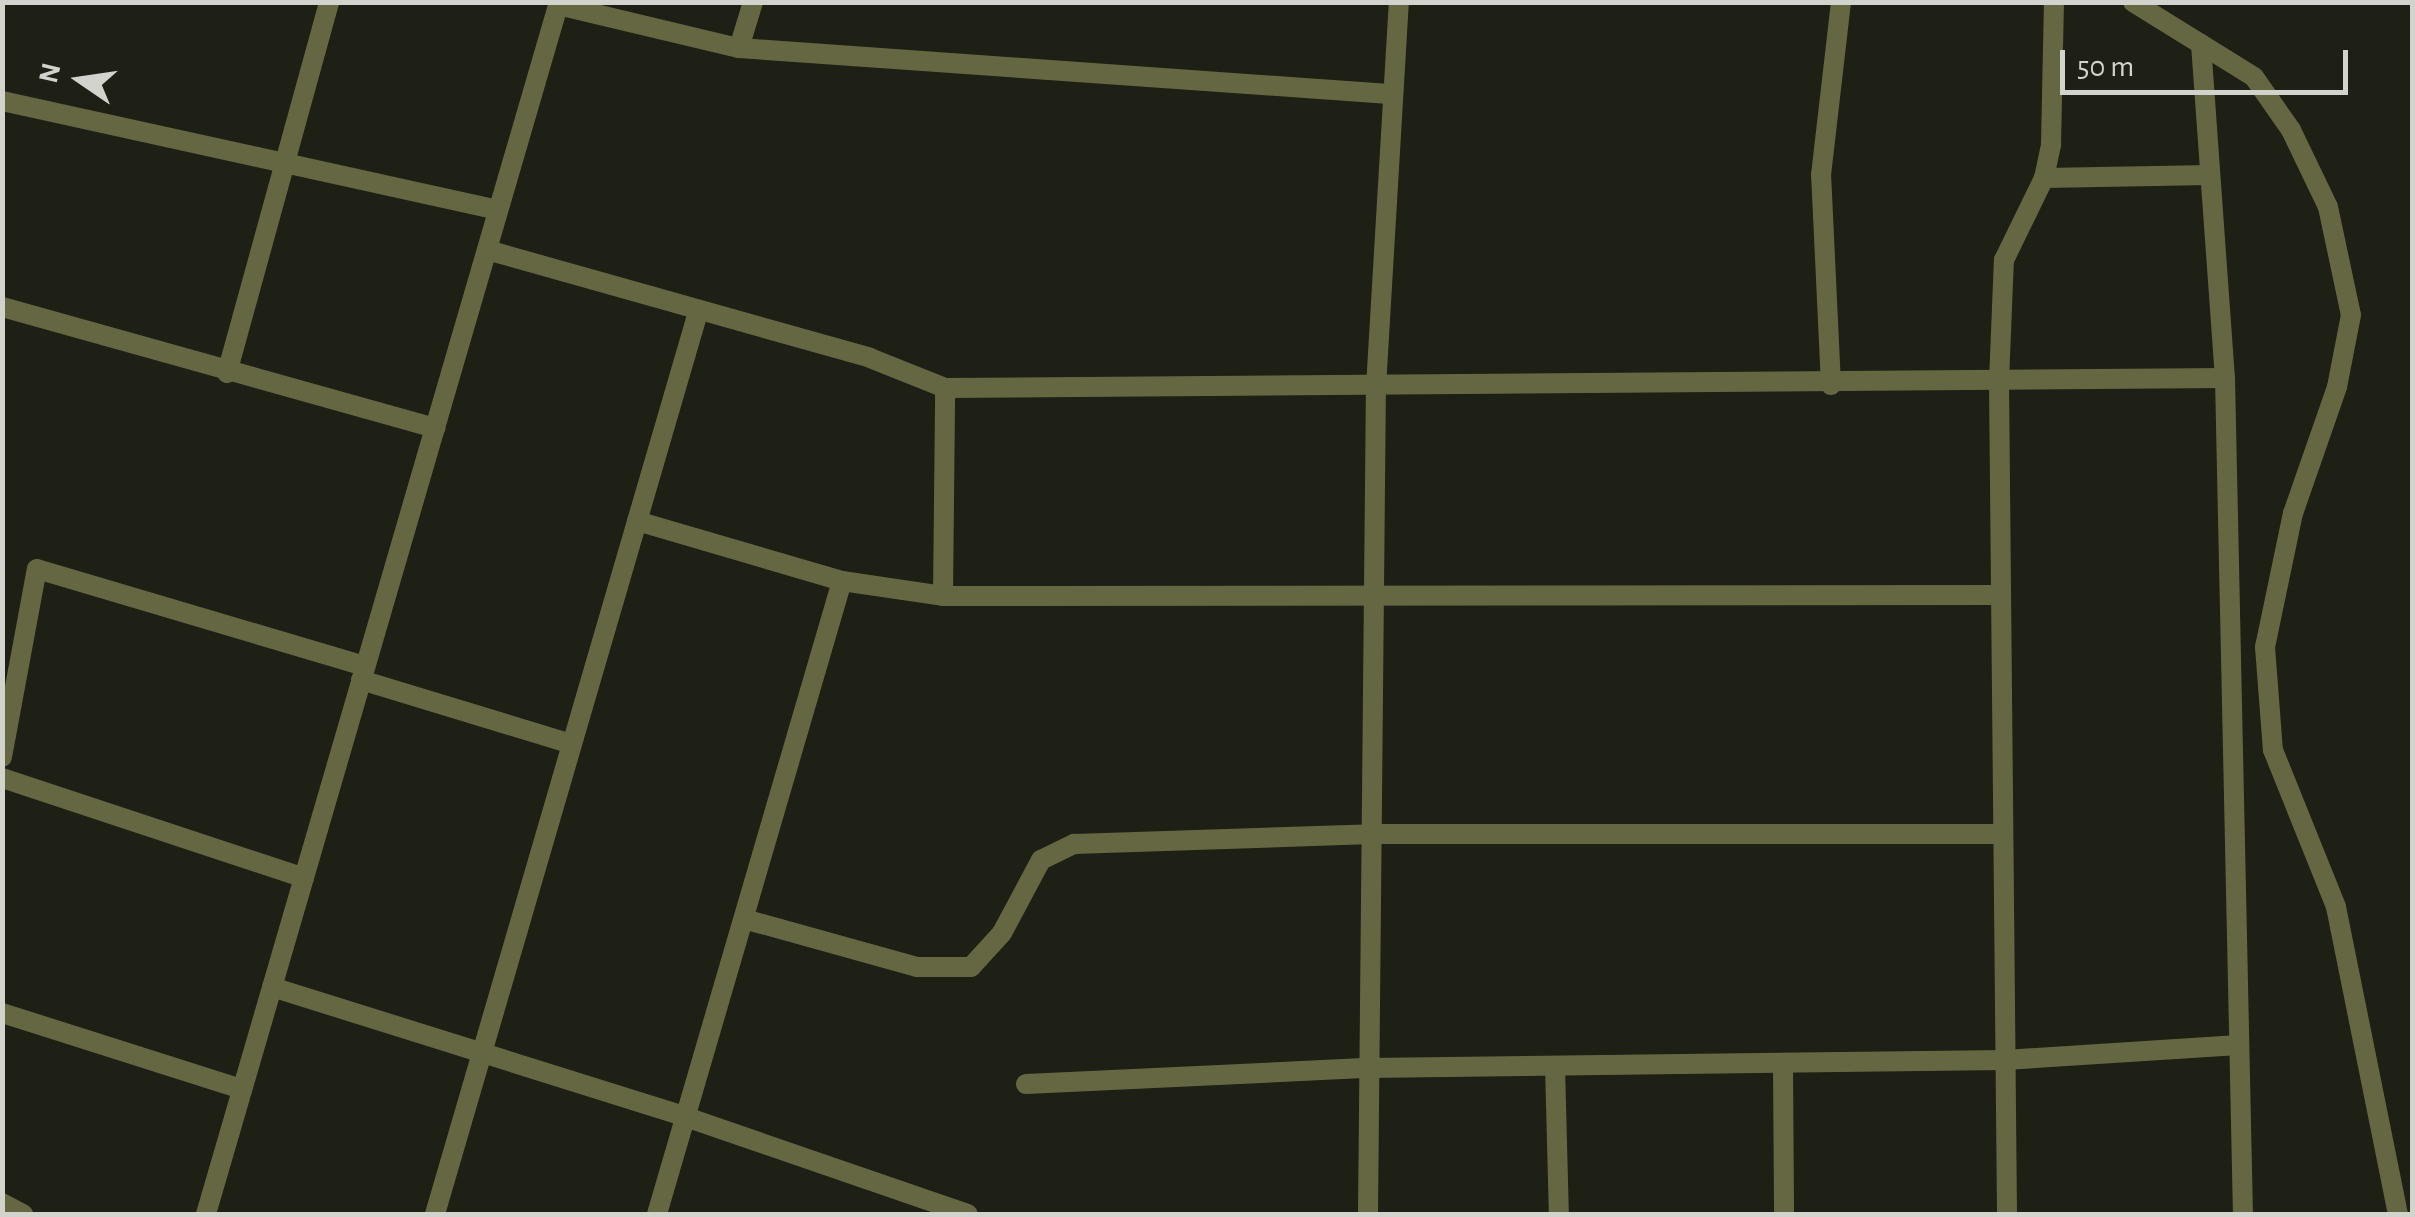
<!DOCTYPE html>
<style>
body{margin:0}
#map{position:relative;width:2415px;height:1217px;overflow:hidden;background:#1e1f15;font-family:"Alegreya Sans",sans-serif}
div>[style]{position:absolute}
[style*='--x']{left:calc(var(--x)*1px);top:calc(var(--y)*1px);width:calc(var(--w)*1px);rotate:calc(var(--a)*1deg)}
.street>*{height:20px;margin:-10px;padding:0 10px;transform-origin:10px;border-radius:10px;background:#656743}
span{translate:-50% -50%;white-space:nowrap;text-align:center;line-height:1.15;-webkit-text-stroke:10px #1e1f15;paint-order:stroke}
.frame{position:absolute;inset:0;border:5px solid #d3d3cd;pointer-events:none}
.north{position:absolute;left:30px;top:30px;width:100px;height:100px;-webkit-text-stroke:8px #1e1f15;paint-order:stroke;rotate:283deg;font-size:28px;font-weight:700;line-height:40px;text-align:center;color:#d3d3cd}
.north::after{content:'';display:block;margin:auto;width:35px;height:45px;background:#d3d3cd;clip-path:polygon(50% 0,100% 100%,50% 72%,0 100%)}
.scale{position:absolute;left:2060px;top:50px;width:288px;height:45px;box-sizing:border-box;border:5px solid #d3d3cd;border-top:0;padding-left:12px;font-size:30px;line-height:35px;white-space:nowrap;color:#d3d3cd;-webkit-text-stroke:8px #1e1f15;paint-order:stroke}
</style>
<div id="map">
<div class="street">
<i style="--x:2133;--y:2;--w:142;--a:31.8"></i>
<i style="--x:2254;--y:77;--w:65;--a:55.1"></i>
<i style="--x:2291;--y:130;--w:85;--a:64.3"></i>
<i style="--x:2328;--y:207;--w:110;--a:78"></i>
<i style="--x:2351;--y:315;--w:73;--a:101"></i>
<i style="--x:2337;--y:387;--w:133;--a:109.2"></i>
<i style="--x:2293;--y:513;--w:137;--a:101.8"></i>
<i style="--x:2265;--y:647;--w:103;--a:85.6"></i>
<i style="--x:2273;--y:750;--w:169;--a:68.1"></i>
<i style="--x:2336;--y:907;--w:313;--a:78.6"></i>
<i style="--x:558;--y:5;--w:186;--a:13.4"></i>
<i style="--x:739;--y:48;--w:652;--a:4.05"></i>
<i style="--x:2201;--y:44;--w:335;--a:85.9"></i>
<i style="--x:2225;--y:378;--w:836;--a:88.77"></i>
<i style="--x:739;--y:48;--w:48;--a:-73.1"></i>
<i style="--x:2;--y:101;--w:508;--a:12.39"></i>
<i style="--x:2044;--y:178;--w:166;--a:-1"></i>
<i style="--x:487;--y:250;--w:398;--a:15.7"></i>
<i style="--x:870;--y:358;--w:81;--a:21.8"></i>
<i style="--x:945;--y:388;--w:1280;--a:-0.45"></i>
<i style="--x:2;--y:307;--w:450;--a:15.6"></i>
<i style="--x:227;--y:373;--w:385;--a:-74.6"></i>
<i style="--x:1831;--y:385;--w:210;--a:-92.7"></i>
<i style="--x:1821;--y:175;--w:174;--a:-83.4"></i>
<i style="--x:637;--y:521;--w:214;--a:16.3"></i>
<i style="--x:842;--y:581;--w:102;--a:8.4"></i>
<i style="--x:943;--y:596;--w:1058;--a:-0.05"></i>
<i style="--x:943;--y:596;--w:208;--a:-89.4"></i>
<i style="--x:361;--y:680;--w:220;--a:16.9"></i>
<i style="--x:2;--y:757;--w:191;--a:-79.5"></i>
<i style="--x:37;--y:569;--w:342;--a:16.5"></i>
<i style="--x:2;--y:778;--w:318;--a:18.3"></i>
<i style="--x:744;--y:919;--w:180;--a:15.5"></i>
<i style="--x:917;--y:967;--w:54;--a:0"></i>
<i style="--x:971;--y:967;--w:46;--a:-47.6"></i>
<i style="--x:1002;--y:933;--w:83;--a:-61.9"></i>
<i style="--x:1041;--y:860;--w:37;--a:-26"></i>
<i style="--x:1074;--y:844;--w:298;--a:-1.9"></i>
<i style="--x:1372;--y:834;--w:631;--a:0"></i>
<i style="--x:272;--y:987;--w:431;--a:17.4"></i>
<i style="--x:683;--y:1116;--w:301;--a:19"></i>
<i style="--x:2;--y:1013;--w:252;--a:17.6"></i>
<i style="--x:1783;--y:1063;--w:151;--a:89.6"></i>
<i style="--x:1555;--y:1066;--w:148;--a:88.5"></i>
<i style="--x:1026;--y:1084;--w:343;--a:-2.7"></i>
<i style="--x:1369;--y:1068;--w:636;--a:-0.72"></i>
<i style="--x:2005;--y:1060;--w:234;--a:-3.7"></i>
<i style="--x:2;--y:1203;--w:24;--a:28"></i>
<i style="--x:206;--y:1214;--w:1262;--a:-73.76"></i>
<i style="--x:435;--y:1214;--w:940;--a:-73.74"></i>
<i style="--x:657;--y:1214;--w:659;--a:-73.71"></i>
<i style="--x:1368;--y:1214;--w:827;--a:-89.45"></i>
<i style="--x:1376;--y:387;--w:386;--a:-86.6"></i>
<i style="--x:2007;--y:1214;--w:832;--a:-90.55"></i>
<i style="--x:1999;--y:382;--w:122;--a:-87.7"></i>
<i style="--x:2004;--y:260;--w:91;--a:-64"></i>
<i style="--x:2044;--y:178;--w:35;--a:-78"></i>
<i style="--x:2051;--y:144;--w:142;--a:-88.8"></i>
</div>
<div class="frame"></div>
<div class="north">N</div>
<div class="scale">50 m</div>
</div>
